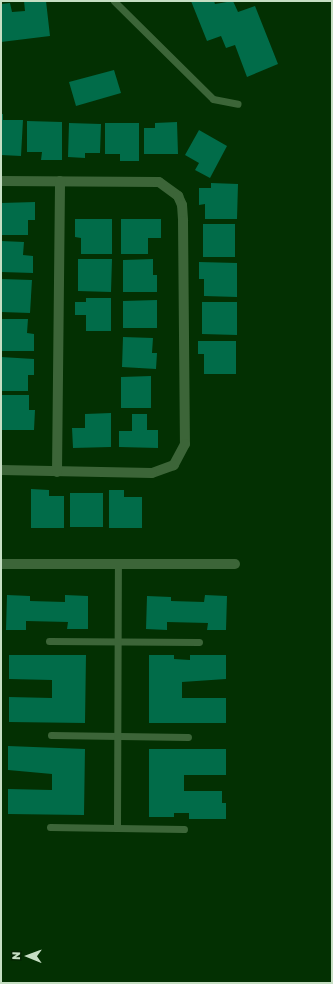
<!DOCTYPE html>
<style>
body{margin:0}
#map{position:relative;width:333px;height:984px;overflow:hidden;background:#033002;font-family:"Golos Text",sans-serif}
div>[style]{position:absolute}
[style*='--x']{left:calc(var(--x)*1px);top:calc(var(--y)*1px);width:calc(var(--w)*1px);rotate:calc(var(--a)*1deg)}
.building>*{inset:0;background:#016c49}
.lane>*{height:7px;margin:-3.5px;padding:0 3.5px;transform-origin:3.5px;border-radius:3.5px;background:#3c6538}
.street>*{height:10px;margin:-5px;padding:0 5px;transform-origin:5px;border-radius:5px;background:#3c6538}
span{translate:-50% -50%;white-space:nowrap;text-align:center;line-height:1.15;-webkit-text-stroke:3px #042403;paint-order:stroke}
.frame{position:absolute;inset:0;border:2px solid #c6dec3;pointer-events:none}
.north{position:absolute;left:8px;top:936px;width:40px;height:40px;-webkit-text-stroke:3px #042403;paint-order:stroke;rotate:271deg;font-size:11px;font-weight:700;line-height:16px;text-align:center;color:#c6dec3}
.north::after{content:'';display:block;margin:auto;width:14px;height:18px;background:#c6dec3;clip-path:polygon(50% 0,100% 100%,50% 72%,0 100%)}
</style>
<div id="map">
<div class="building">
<i style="clip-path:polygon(24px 1px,46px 1px,50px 36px,1px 42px,1px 4px,10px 3px,12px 12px,25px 11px)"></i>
<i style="clip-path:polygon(191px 1px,214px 1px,215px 4px,233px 1px,238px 12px,255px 6px,278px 64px,247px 77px,235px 45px,226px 48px,221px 36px,207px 41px)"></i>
<i style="clip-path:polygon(114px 70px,121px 93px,76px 106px,69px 82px)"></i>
<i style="clip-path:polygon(1px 114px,3px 114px,3px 120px,23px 120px,21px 156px,1px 155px)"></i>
<i style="clip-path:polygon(27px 121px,62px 122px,62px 160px,41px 160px,42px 152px,27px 152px)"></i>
<i style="clip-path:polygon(177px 122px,178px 154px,144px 154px,144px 128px,155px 128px,155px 123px)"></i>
<i style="clip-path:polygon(69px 123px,101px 124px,100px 153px,85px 153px,85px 158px,68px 157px)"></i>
<i style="clip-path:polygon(105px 123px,139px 123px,139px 161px,120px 161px,120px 154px,105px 154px)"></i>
<i style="clip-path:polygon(199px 130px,227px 146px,210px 178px,195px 170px,199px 163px,185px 155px)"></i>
<i style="clip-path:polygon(211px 183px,238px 184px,237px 219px,205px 219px,205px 204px,199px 205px,199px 188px,211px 188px)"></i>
<i style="clip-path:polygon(35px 202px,35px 220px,28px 220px,28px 235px,1px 235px,1px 203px)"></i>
<i style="clip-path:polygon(75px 219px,112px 219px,112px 254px,81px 254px,81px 238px,75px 237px)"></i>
<i style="clip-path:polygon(121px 219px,161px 219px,161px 238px,148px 238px,148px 254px,121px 254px)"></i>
<i style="clip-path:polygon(203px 224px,235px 224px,235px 257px,203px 257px)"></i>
<i style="clip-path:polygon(1px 241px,24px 242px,23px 255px,33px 256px,33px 273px,1px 272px)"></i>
<i style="clip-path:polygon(78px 259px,112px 259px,111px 292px,78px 291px)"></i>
<i style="clip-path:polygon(153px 259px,153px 275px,157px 275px,157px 292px,123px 292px,123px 260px)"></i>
<i style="clip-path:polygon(199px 262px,237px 263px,237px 297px,204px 296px,204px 279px,199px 279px)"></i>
<i style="clip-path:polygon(1px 279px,32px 280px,30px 313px,1px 312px)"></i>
<i style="clip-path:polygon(86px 298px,111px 298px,111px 331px,86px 331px,86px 315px,75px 315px,75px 302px,86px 302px)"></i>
<i style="clip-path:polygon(157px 300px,157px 328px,123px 328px,123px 301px)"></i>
<i style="clip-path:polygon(202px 302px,237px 302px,237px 335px,202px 334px)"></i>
<i style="clip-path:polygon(1px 319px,28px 319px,27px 333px,34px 334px,34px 351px,1px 351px)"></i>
<i style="clip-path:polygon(123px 337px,153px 338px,152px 353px,157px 353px,156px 369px,122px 367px)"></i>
<i style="clip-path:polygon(198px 341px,236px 341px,236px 374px,204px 374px,204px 354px,198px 354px)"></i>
<i style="clip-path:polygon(1px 357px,34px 359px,34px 375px,28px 375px,28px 391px,1px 391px)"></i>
<i style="clip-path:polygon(151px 376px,151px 408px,121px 408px,121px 377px)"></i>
<i style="clip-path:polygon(1px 395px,29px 395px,29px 410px,35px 410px,34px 430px,1px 430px)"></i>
<i style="clip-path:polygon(111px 413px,111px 447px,73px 448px,72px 428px,85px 428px,85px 414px)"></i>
<i style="clip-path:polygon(132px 414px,147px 414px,147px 430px,158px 430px,158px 448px,119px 447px,119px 431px,132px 431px)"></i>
<i style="clip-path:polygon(31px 489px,49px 490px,49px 496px,64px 496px,64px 528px,31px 528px)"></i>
<i style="clip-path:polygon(109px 490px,124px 490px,124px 497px,142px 497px,142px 528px,109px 528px)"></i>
<i style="clip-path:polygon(70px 493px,103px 493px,103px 527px,70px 527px)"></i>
<i style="clip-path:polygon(7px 595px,30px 596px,30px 601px,65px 602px,65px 595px,88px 596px,88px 629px,67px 629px,68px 622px,26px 621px,26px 630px,6px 630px)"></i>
<i style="clip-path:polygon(205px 595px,227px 596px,226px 630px,207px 630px,208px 623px,167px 622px,167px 630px,146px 629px,147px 596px,171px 597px,171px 601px,204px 602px)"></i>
<i style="clip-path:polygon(9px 655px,86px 655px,85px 723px,9px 722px,9px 697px,52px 698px,52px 680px,9px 679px)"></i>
<i style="clip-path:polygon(149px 655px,174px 655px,174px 659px,190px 660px,190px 655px,226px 655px,226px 679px,182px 682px,182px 698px,226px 698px,226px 723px,149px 723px)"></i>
<i style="clip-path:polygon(8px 746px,85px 749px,84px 815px,8px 814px,8px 789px,52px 790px,52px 774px,8px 770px)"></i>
<i style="clip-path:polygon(149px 749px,226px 749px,226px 775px,184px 775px,184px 791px,222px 791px,222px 803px,226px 803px,226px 819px,189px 819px,189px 813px,174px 813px,174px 817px,149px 817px)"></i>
</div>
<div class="lane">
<i style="--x:114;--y:1;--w:139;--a:44.7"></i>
<i style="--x:213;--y:99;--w:25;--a:11"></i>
<i style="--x:49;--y:641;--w:150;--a:0.4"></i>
<i style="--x:51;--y:735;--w:137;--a:0.8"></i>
<i style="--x:50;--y:827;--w:134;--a:0.9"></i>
<i style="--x:117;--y:827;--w:263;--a:-89.8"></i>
</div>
<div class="street">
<i style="--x:1;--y:181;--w:158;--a:0.4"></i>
<i style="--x:159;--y:182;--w:24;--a:36"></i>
<i style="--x:178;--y:196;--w:10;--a:66"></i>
<i style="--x:182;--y:205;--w:16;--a:86"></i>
<i style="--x:183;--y:221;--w:223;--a:89.5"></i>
<i style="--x:185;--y:444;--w:24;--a:118"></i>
<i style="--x:174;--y:465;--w:23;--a:160"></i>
<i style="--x:152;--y:473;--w:151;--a:-178.9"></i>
<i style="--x:57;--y:472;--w:291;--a:-89.4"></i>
<i style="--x:1;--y:564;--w:234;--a:0"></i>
</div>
<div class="frame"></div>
<div class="north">N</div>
</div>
